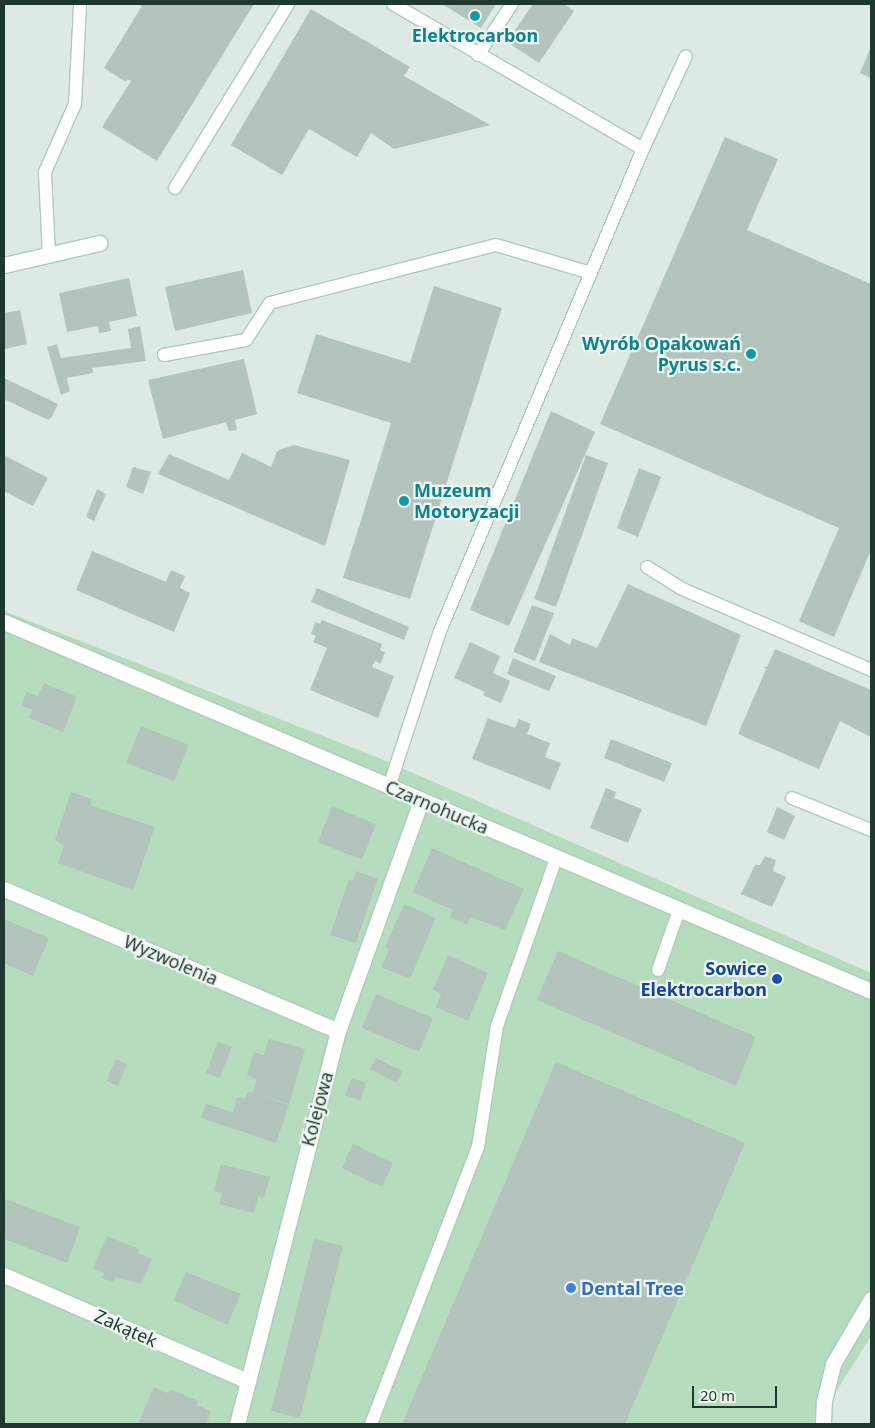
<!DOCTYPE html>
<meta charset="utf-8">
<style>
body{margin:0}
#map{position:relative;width:875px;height:1428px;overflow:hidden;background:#ddeae3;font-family:"Noto Sans",sans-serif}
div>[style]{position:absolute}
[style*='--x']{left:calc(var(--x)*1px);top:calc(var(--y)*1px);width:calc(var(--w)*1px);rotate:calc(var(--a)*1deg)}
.green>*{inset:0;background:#b5dcbd}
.building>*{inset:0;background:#b3c4bc}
.roads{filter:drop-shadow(1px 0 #b0c9be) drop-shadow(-1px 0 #b0c9be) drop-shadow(0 1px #b0c9be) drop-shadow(0 -1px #b0c9be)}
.lane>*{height:12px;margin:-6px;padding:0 6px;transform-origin:6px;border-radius:6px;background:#fff}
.street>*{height:15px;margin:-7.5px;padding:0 7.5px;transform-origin:7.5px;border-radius:7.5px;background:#fff}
.secondary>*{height:15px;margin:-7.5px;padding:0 7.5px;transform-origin:7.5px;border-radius:7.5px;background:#fff}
.dots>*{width:14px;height:14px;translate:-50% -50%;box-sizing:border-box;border:2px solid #edf6f1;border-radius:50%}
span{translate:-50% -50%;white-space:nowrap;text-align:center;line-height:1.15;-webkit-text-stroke:4.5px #edf6f1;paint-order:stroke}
.culture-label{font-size:18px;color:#0d838f;font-weight:700}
.right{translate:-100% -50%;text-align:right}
.left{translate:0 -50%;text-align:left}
.street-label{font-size:18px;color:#1f3930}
.transit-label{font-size:18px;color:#164399;font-weight:700}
.shop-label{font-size:18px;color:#366cbe;font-weight:700}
.frame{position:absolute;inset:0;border:5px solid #1f3930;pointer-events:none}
.scale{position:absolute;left:692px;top:1386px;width:85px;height:22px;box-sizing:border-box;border:2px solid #1f3930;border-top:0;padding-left:6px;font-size:15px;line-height:18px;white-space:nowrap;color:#1f3930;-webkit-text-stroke:4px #edf6f1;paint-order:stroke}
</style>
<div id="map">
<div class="green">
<i style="clip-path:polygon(4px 611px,379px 758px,871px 973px,871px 1336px,816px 1424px,4px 1424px)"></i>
</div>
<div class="building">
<i style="clip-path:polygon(138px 4px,254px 4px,157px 161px,102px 127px,131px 81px,127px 79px,126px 82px,104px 68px,142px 6px)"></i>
<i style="clip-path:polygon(442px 4px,496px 4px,481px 28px)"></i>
<i style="clip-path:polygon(533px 4px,564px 4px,574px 11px,539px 63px,507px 42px)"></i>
<i style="clip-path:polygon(311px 9px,410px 67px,404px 76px,490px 125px,394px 149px,371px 133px,357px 157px,309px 129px,282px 175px,231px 145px)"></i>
<i style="clip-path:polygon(871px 47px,871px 78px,860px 73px)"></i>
<i style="clip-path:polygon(725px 137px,778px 159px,747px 230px,871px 284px,871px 550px,834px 637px,799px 621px,839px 528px,600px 424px)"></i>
<i style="clip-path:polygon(243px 270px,252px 313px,175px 331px,165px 287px)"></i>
<i style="clip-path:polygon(129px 278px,137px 316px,109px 322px,111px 331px,99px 333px,98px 326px,67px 332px,59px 293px)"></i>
<i style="clip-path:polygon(434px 286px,502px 308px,410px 599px,343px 578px,391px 423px,297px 393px,316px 334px,410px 363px)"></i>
<i style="clip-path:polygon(20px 310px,27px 344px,4px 349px,4px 313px)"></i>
<i style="clip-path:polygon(140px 326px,146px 361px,92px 368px,93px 373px,67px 378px,70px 391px,61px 395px,47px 347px,57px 344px,61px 358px,131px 348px,128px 329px)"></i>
<i style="clip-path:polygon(244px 359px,257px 414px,235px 420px,237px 430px,229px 431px,226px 422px,163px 439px,148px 380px)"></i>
<i style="clip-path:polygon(4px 378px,58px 404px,52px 417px,48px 420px,4px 399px)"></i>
<i style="clip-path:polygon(551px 411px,595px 432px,509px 626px,470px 610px)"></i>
<i style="clip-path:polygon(294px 445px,350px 460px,325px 546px,158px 474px,169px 454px,229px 480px,242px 453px,271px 467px,277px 451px)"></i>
<i style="clip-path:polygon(4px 455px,48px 478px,33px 506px,4px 491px)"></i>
<i style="clip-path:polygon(586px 455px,608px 463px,556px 607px,534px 599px)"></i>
<i style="clip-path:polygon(133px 467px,151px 472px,143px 494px,126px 487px)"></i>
<i style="clip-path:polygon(639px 468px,661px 477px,638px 537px,617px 528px)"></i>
<i style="clip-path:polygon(97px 489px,106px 494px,94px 521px,86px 517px)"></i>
<i style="clip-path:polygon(92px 551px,166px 582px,171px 570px,185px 576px,180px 588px,190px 593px,174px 632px,76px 590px)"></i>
<i style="clip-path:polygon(628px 584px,741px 635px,706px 726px,539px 662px,550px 634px,570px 645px,572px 638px,597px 648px)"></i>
<i style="clip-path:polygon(317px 588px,409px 627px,404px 640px,311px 602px)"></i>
<i style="clip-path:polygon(532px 605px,554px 613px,535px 661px,513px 652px)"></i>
<i style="clip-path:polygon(322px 620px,382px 644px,380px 650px,385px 652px,381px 664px,375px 661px,372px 667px,394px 676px,378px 718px,310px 690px,327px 648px,313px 642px,316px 636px,311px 634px,315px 622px,320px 624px)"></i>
<i style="clip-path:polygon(470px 642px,500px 656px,493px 673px,510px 681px,501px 703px,483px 695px,485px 692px,454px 678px)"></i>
<i style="clip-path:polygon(775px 649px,871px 690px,871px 737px,840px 721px,819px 769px,738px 734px,766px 669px,763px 667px,767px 667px)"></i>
<i style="clip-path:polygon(513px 658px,556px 676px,549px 691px,507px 674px)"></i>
<i style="clip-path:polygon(44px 683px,77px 697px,63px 732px,29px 718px,32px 710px,22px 705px,26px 692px,38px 696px)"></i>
<i style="clip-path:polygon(488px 718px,515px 728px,519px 719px,531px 724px,527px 734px,550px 743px,545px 757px,561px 763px,550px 790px,472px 759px)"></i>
<i style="clip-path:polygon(141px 726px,189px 745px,174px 781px,126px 763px)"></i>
<i style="clip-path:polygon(611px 739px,672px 763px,664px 782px,604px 758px)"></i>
<i style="clip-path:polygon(606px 788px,616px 792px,614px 798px,642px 809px,628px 843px,590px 828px)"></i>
<i style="clip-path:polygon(71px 792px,92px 799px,90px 805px,155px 827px,133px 890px,58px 863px,64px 846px,55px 840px)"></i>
<i style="clip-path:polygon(332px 806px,376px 824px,362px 860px,318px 842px)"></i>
<i style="clip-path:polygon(777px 807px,795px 816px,784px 840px,767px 832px)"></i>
<i style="clip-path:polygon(432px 848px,524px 889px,505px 930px,470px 917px,467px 925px,450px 917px,453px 910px,413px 892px)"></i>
<i style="clip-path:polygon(765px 856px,776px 860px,773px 871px,786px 877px,772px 907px,741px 894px,755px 865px,760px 865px)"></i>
<i style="clip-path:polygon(356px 871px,378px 879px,356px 943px,330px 935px,349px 880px,353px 881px)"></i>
<i style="clip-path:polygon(404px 904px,436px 918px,410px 979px,381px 967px,389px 949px,385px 947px)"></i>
<i style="clip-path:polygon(4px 919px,49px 938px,33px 976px,4px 963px)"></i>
<i style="clip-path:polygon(558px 951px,756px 1037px,736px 1086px,537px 1000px)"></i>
<i style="clip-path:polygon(448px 955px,488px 973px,468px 1021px,436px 1007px,441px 994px,433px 990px)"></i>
<i style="clip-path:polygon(376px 994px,433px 1018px,419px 1052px,362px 1028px)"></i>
<i style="clip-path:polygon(269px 1039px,305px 1049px,289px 1104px,258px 1095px,289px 1105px,276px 1143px,201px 1118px,206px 1104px,233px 1112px,237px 1097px,245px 1099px,248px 1092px,253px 1093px,257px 1079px,247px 1076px,254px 1052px,264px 1055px)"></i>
<i style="clip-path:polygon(218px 1042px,232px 1047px,220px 1078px,206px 1073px)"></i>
<i style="clip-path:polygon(376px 1058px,403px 1071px,397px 1083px,370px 1069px)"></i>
<i style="clip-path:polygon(116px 1059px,127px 1064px,118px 1086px,106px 1081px)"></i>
<i style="clip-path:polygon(556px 1062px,745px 1143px,625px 1424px,402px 1424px)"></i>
<i style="clip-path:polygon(352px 1078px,366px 1083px,360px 1100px,345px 1095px)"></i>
<i style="clip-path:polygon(353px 1144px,393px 1163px,382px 1187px,342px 1168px)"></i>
<i style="clip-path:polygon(221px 1164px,270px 1177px,264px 1198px,258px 1196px,254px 1213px,219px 1204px,222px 1193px,214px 1191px)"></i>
<i style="clip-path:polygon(5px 1199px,80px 1227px,67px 1263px,4px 1239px)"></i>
<i style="clip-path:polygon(107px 1236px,139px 1249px,138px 1253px,152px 1259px,141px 1284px,115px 1277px,113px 1283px,102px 1278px,104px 1273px,93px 1268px)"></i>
<i style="clip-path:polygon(314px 1239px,343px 1246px,300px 1418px,271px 1411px)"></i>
<i style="clip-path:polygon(186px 1272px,241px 1294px,227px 1325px,174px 1300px)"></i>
<i style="clip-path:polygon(154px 1387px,168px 1393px,170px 1389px,198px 1401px,197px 1405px,211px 1411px,206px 1424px,138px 1424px)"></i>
</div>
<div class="roads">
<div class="lane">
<i style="--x:393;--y:4;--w:289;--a:30.1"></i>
<i style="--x:478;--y:55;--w:61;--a:-56.3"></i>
<i style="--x:175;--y:188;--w:216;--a:-58.4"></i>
<i style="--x:49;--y:255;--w:83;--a:-92.8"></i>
<i style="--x:45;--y:172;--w:74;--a:-66.2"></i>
<i style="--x:75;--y:104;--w:100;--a:-87.1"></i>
<i style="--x:164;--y:355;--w:83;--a:-10.4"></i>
<i style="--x:246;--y:340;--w:44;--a:-57"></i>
<i style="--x:270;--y:303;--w:233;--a:-14.4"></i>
<i style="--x:496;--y:245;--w:99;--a:16.4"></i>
<i style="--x:647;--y:567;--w:39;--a:32"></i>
<i style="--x:680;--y:588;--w:208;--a:23.2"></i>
<i style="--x:389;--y:787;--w:164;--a:-71.9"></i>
<i style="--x:440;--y:631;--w:523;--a:-67.16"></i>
<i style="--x:643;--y:149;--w:102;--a:-65.2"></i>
<i style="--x:792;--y:798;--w:85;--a:22.1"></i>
<i style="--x:658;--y:970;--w:64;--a:-70.7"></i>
<i style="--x:371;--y:1424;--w:297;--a:-68.9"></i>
<i style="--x:478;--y:1147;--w:122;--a:-81.1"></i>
<i style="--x:497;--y:1026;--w:178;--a:-70.6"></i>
</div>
<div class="street">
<i style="--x:4;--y:265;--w:98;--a:-13"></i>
<i style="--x:4;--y:889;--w:363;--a:23"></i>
<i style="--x:4;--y:1275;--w:266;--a:23.5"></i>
<i style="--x:237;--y:1424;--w:406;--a:-75.6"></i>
<i style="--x:338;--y:1031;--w:245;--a:-70.2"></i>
</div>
<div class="secondary">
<i style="--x:4;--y:622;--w:942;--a:23.05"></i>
<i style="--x:823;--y:1424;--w:23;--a:-88"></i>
<i style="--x:824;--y:1401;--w:38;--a:-76"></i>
<i style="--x:833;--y:1364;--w:75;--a:-59.7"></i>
</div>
</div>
<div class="dots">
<i style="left:475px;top:16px;background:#0f9aa8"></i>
<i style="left:751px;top:354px;background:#0f9aa8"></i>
<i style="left:404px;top:501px;background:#0f9aa8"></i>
<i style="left:777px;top:979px;background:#1a4fb4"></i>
<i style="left:571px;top:1288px;background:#3f7fe0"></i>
</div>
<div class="culture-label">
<span style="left:475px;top:35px">Elektrocarbon</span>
<span class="right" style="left:741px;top:354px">Wyrób Opakowań<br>Pyrus s.c.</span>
<span class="left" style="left:414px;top:501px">Muzeum<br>Motoryzacji</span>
</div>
<div class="street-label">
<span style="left:437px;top:807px;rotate:23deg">Czarnohucka</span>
<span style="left:171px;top:960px;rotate:23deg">Wyzwolenia</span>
<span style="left:317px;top:1109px;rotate:-75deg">Kolejowa</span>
<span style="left:126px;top:1328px;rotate:24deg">Zakątek</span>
</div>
<div class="transit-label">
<span class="right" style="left:767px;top:979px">Sowice<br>Elektrocarbon</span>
</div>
<div class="shop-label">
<span class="left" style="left:581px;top:1288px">Dental Tree</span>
</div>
<div class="frame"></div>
<div class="scale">20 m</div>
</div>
